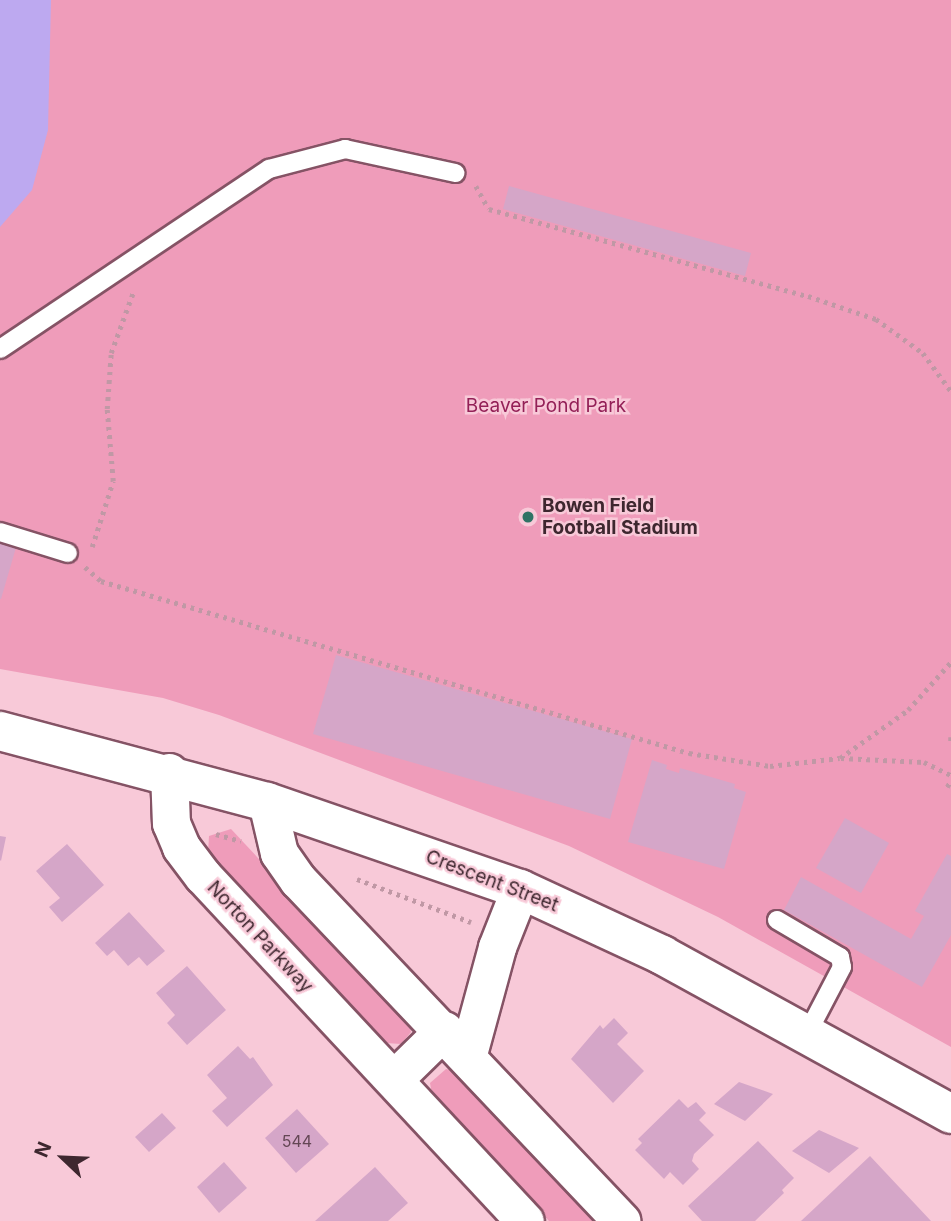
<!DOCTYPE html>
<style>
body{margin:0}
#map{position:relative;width:951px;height:1221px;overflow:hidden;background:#f8c9d8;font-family:Inter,sans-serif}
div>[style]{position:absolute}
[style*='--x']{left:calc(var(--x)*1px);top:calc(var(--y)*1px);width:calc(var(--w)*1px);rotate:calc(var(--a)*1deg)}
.green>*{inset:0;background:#ef9cba}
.water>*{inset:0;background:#bda9f0}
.building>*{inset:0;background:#d5a6c8}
.path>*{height:4.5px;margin-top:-2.25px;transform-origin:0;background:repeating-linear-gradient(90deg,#c098a5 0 3.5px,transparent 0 8.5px)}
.roads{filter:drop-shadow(2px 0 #855365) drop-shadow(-2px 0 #855365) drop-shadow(0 2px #855365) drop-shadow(0 -2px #855365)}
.lane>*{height:18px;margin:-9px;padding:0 9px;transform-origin:9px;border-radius:9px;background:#fff}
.street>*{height:37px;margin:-18.5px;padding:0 18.5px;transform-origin:18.5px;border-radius:18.5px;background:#fff}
.secondary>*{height:38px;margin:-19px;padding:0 19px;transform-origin:19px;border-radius:19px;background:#fff}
.dots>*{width:19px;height:19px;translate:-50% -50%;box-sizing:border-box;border:4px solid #f8c9d8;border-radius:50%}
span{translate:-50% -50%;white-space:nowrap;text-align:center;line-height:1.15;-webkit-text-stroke:5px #f8c9d8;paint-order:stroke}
.number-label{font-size:16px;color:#644755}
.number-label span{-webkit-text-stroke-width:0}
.park-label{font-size:19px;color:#942057}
.poi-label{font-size:19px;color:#3e272f;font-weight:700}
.left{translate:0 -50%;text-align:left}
.street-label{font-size:19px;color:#3e272f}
.north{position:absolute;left:28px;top:1123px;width:70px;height:70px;-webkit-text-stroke:5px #f8c9d8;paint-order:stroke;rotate:293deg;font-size:19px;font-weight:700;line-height:28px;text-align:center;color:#3e272f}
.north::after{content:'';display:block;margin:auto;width:24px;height:32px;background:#3e272f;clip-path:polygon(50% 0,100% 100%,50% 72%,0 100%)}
</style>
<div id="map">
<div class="green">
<i style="clip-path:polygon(0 0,951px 0,951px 1047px,718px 917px,569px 846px,219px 715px,163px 698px,0 669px)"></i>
<i style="clip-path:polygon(231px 829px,408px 1019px,411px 1032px,401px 1044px,386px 1043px,208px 854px,209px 836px)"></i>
<i style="clip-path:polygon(446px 1069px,455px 1071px,594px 1221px,549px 1221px,432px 1094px,430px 1083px)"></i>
</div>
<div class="water">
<i style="clip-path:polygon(0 0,51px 0,48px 130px,32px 190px,0 227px)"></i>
</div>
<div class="building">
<i style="clip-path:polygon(509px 186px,751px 253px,745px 276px,503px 209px)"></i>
<i style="clip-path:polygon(0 540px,17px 544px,1px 599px,0 599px)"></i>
<i style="clip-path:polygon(336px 655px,632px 739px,610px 819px,313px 734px)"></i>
<i style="clip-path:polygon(652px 760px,667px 765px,666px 769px,679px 773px,680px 768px,735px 784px,734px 788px,746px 792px,724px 869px,628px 842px)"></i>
<i style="clip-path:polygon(845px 818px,889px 843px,861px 893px,816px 868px)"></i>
<i style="clip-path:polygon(0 836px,6px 837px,1px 861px,0 860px)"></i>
<i style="clip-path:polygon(67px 844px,104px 885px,62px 922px,49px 907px,60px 898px,36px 871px)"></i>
<i style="clip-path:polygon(947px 854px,951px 856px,951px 935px,922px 987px,784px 910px,801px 877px,911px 939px,924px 916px,915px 911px)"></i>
<i style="clip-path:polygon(129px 912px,165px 951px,147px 966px,139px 957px,128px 966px,114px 950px,107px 956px,95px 943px)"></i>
<i style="clip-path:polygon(187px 966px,226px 1010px,187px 1045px,167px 1023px,175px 1015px,156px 993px)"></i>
<i style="clip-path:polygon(614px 1018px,628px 1033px,617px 1044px,644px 1071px,613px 1103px,571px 1059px,600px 1025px,603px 1029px)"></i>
<i style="clip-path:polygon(238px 1046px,250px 1059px,253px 1057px,273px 1085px,227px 1127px,212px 1111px,227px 1098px,207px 1075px)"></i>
<i style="clip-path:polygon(739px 1082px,773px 1094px,745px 1121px,714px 1104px)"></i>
<i style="clip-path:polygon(679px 1099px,688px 1108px,696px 1102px,706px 1113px,699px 1120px,714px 1135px,694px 1154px,692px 1161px,699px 1169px,683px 1185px,670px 1172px,664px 1179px,635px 1150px,642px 1143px,638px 1139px)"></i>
<i style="clip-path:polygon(297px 1109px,329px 1144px,296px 1173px,265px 1138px)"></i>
<i style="clip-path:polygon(162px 1113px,176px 1128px,149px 1152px,135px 1137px)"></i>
<i style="clip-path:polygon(819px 1130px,859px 1148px,829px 1173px,792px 1151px)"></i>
<i style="clip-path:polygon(758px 1141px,794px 1178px,782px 1190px,784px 1193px,755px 1221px,702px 1221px,688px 1206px)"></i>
<i style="clip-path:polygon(870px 1156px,931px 1221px,801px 1221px)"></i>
<i style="clip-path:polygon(224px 1162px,247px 1188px,219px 1213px,197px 1187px)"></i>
<i style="clip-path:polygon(375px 1167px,408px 1203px,388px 1221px,315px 1221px)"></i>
</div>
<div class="path">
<i style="--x:476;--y:186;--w:26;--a:61"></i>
<i style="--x:489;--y:209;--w:331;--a:15.3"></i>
<i style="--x:808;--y:296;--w:72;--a:18.7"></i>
<i style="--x:876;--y:319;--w:58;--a:35.9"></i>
<i style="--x:923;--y:353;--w:47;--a:53.6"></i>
<i style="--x:92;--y:547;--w:69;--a:-72.3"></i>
<i style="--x:113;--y:481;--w:72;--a:-94.8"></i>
<i style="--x:107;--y:409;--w:56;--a:-85.9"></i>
<i style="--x:111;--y:353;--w:67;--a:-69.9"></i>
<i style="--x:85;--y:567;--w:21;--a:41"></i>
<i style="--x:101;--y:581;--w:613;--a:16.31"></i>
<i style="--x:689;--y:753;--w:82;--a:9.1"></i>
<i style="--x:770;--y:766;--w:70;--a:-6.5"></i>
<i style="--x:840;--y:758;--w:83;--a:-35.2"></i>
<i style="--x:908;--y:710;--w:64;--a:-48.1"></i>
<i style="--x:951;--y:737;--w:7;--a:90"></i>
<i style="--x:841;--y:758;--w:83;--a:2.8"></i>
<i style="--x:924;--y:762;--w:30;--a:26"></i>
<i style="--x:947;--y:787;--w:8;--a:-60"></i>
<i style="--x:216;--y:834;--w:26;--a:16"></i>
<i style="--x:357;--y:879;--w:122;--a:20.7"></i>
</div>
<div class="roads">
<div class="lane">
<i style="--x:0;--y:349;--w:324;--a:-33.8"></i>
<i style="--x:269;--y:169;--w:79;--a:-14.7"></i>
<i style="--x:345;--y:149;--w:113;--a:12.3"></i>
<i style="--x:0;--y:532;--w:71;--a:17.2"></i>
<i style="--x:777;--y:920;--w:73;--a:30.4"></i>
<i style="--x:840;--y:957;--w:10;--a:79"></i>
<i style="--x:842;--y:967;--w:73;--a:117.6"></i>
</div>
<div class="street">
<i style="--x:169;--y:772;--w:51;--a:87.8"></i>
<i style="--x:171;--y:823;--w:26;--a:67"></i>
<i style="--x:181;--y:847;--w:36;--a:53"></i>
<i style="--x:203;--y:876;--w:472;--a:47"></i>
<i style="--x:267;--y:802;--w:52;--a:76.8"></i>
<i style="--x:279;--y:853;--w:33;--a:55"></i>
<i style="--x:298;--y:880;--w:470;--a:46.5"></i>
<i style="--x:468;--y:1054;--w:111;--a:-74.8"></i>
<i style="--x:497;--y:947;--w:62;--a:-68.4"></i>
<i style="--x:394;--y:1079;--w:70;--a:-44.4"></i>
</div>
<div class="secondary">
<i style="--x:0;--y:731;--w:276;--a:14.9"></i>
<i style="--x:267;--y:802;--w:268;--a:19"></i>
<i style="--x:520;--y:889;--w:157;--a:24.9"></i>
<i style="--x:662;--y:955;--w:330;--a:28.8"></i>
</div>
</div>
<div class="dots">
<i style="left:528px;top:517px;background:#307365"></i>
</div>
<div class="number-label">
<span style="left:297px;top:1141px">544</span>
</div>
<div class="park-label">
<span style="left:546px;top:406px">Beaver Pond Park</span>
</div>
<div class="poi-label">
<span class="left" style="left:542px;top:517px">Bowen Field<br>Football Stadium</span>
</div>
<div class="street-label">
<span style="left:492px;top:881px;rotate:21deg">Crescent Street</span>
<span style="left:260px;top:937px;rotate:47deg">Norton Parkway</span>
</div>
<div class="north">N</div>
</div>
